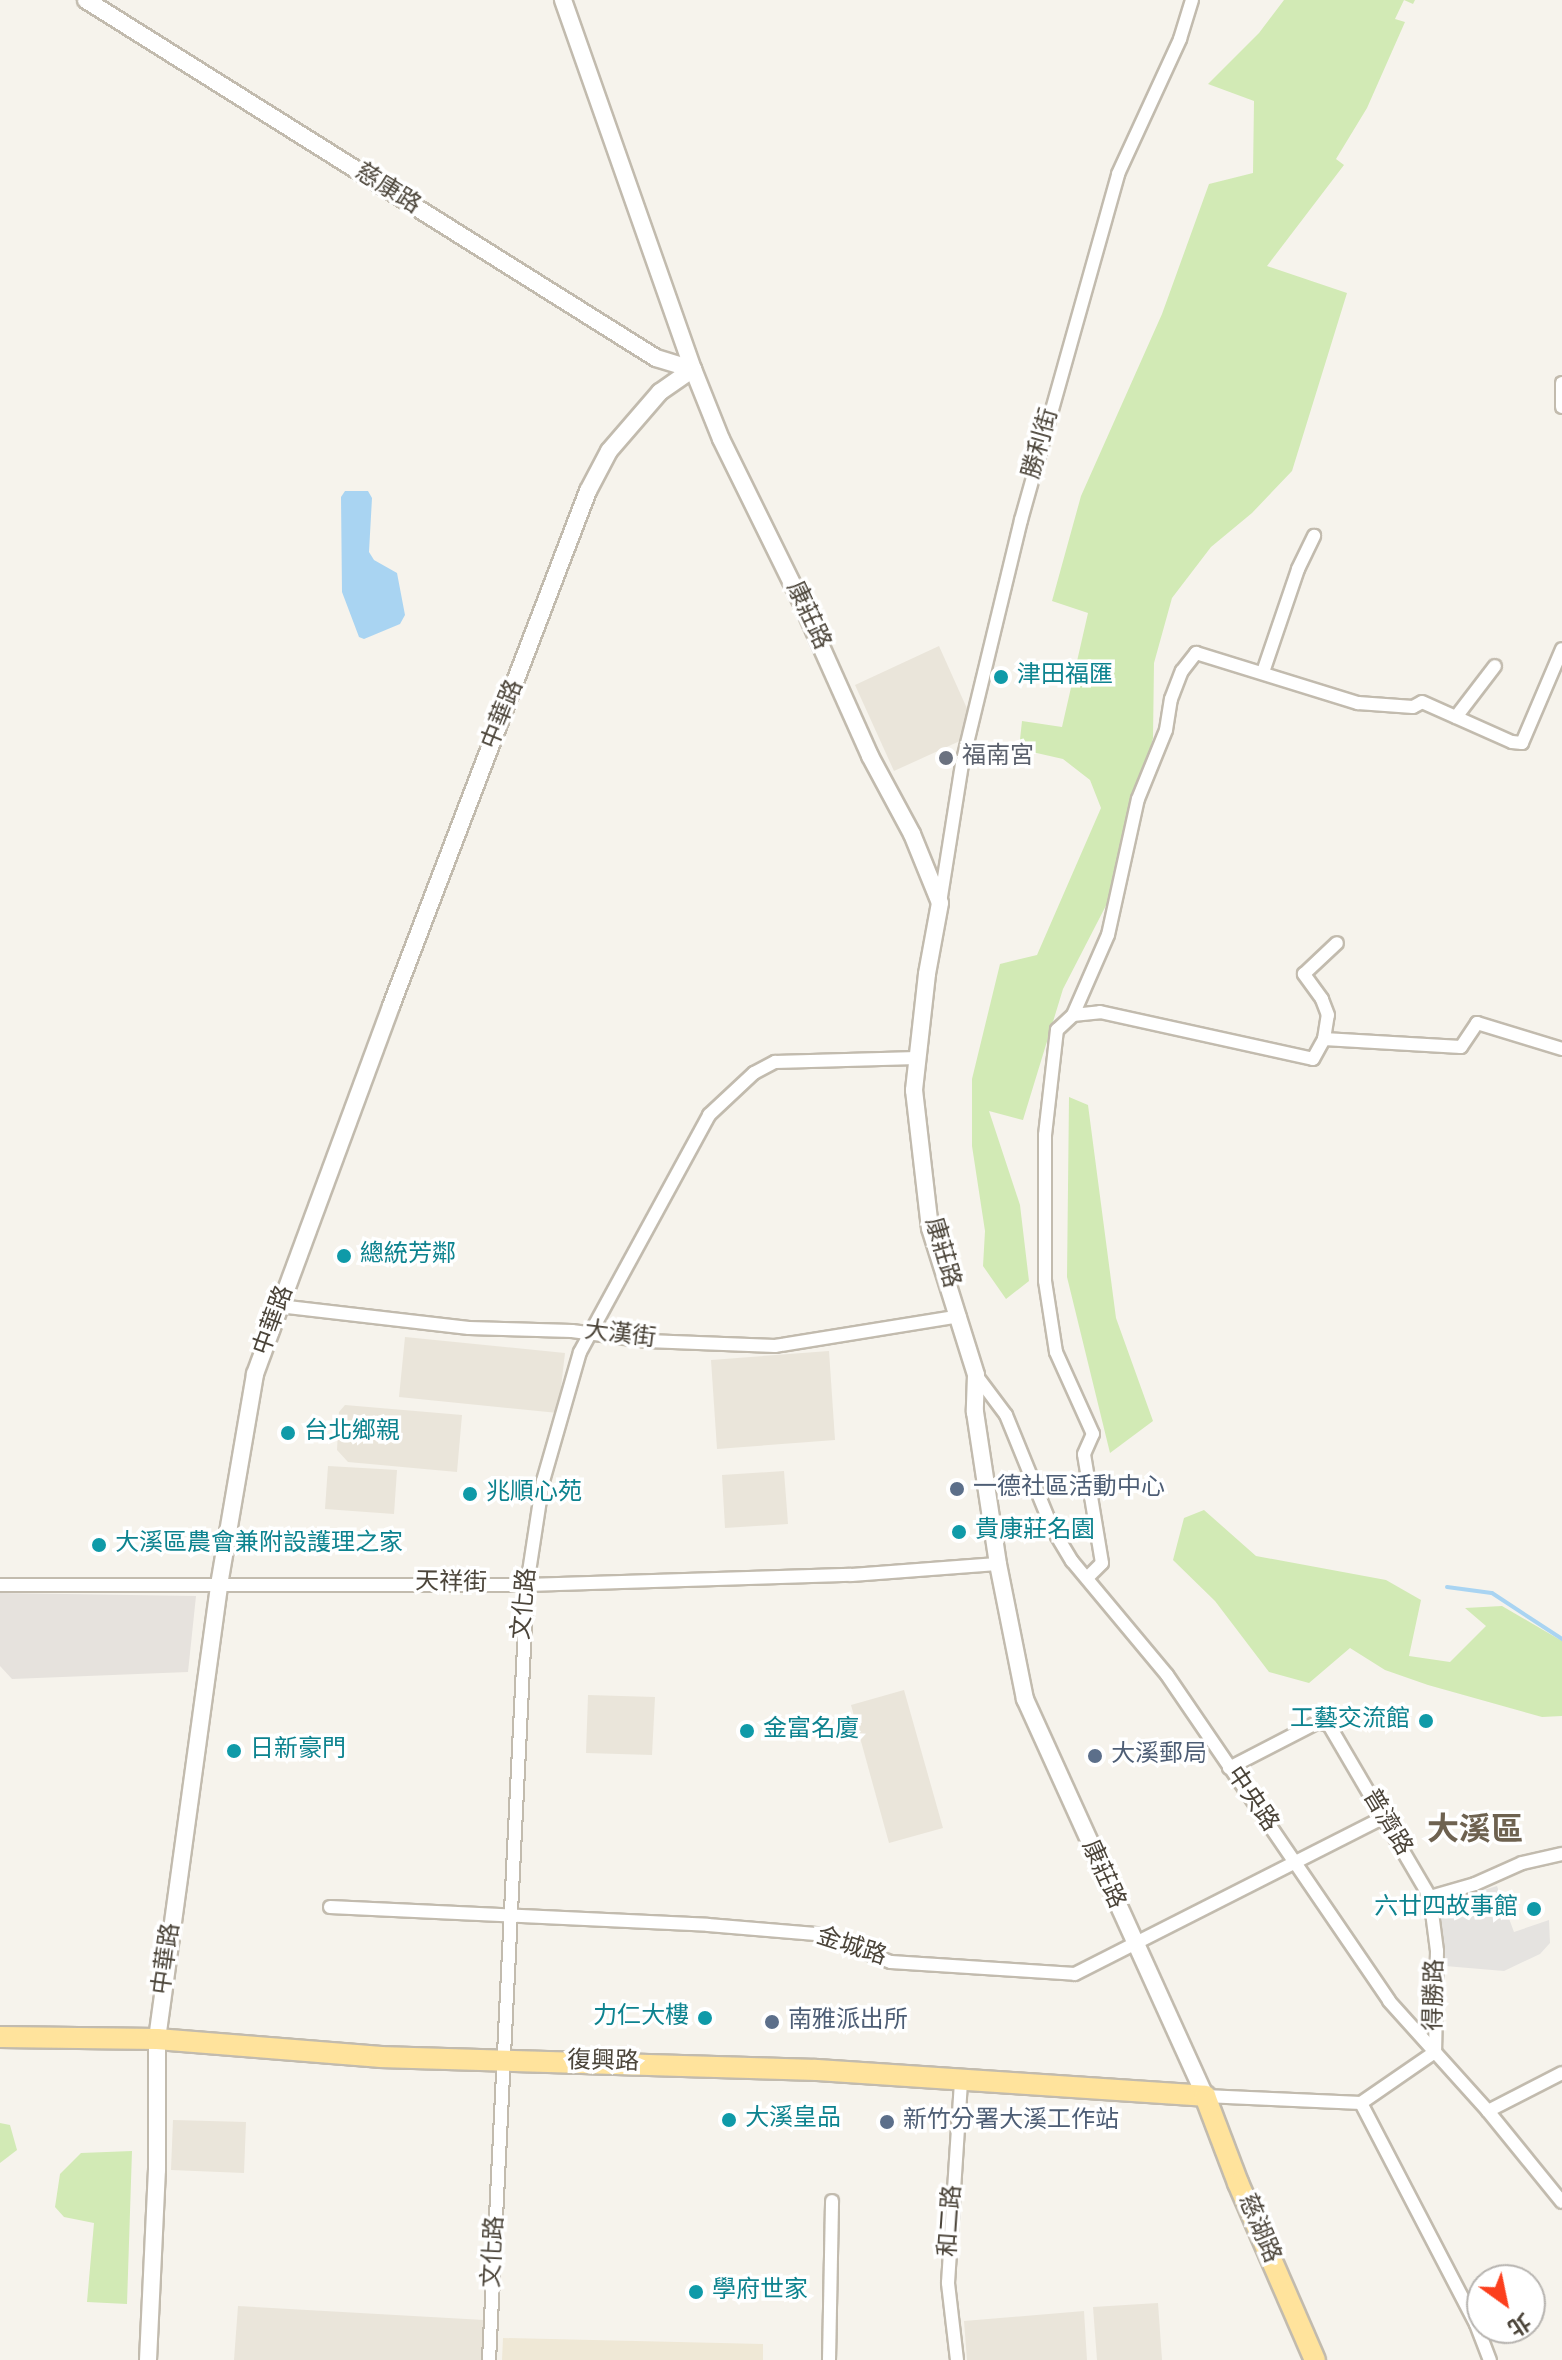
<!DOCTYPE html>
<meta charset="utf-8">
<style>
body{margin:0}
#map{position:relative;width:1562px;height:2360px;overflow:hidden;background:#f6f3ec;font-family:Overpass,"Noto Sans TC",sans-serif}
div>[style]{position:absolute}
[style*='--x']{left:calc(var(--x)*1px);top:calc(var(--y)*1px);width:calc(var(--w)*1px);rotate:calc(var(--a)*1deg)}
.residential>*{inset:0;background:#eae5da}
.industrial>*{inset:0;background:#e6e2dd}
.education>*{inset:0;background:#efe8d6}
.green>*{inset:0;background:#d2eab5}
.parking>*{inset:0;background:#e5e3e0}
.water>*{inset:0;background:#a9d4f2}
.stream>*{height:4px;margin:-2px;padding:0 2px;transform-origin:2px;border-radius:2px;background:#a9d4f2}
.roads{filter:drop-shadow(2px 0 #c2bbae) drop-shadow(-2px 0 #c2bbae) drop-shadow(0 2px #c2bbae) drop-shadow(0 -2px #c2bbae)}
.minor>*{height:12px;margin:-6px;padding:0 6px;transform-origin:6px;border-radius:6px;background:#fff}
.tertiary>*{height:16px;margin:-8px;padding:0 8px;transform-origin:8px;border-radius:8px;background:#fff}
.primary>*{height:20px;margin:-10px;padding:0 10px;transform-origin:10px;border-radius:10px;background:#ffe39c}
.dots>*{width:22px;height:22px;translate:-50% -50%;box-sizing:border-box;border:4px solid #fff;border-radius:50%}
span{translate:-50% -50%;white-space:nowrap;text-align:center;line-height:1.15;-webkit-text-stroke:7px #fff;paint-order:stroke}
.street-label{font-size:24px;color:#4b4439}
.culture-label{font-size:24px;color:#0d838f}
.left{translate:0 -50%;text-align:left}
.right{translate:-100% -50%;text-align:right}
.worship-label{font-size:24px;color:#5b616d}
.service-label{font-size:24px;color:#4e5e75}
.district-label{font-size:32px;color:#6e6250;font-weight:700}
.north{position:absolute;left:1466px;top:2264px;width:80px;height:80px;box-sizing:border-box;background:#fff;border:2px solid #b7b4b0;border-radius:50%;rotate:147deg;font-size:22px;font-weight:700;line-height:32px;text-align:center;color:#4b4439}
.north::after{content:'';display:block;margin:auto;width:28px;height:36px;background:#fc3f1d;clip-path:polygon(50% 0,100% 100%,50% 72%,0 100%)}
</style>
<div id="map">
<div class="residential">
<i style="clip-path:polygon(939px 646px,969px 713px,962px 740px,894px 771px,855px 685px)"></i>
<i style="clip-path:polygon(405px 1337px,565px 1353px,558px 1413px,399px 1397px)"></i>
<i style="clip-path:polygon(829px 1351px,835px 1440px,717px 1449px,711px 1360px)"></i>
<i style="clip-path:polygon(345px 1405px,462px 1415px,457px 1472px,348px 1462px,337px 1450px,339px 1412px)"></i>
<i style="clip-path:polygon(328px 1466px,397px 1470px,394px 1514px,325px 1509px)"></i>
<i style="clip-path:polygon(784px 1471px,788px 1524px,725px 1528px,722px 1475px)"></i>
<i style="clip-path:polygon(904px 1690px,943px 1828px,889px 1843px,851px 1705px)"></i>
<i style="clip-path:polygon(588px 1695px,655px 1697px,652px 1755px,586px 1753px)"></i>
<i style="clip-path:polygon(173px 2120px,246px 2122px,244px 2173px,171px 2170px)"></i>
<i style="clip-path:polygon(1158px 2303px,1162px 2360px,1097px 2360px,1093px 2307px)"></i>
<i style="clip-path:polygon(238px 2306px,484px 2320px,481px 2360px,234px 2360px)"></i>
<i style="clip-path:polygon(1084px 2311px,1087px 2360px,967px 2360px,964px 2321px)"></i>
</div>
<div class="industrial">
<i style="clip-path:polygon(0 1593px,196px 1596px,188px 1672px,12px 1679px,0 1666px)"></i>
</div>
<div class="education">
<i style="clip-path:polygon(503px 2338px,763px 2344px,763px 2360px,502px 2360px)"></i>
</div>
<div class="green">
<i style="clip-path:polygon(1284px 0,1415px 0,1413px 4px,1404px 0,1395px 19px,1405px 22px,1367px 108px,1336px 159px,1344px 165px,1267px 266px,1347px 293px,1292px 471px,1252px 513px,1211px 547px,1172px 598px,1154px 663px,1153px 738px,1114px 890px,1063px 989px,1023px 1120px,989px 1111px,1020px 1205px,1029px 1281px,1006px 1299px,983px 1266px,985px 1231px,972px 1146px,972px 1079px,1000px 964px,1037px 955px,1101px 808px,1090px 780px,1063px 759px,1019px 749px,1022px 721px,1062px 727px,1088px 613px,1052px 601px,1081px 496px,1162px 314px,1209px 184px,1253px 173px,1254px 101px,1208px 84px,1259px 33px)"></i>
<i style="clip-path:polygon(1069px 1097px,1088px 1105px,1116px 1318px,1153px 1421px,1110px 1453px,1067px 1277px)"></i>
<i style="clip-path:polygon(1204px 1510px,1256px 1556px,1386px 1580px,1421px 1600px,1409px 1656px,1450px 1662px,1486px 1626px,1465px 1608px,1502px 1606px,1562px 1641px,1562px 1716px,1542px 1717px,1428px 1685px,1385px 1670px,1350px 1648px,1309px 1683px,1269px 1672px,1215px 1601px,1173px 1560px,1184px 1518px)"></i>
<i style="clip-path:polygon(0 2123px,10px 2125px,17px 2150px,0 2163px)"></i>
<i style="clip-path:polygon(132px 2151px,127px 2304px,87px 2302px,94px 2223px,64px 2217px,55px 2207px,60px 2174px,81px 2153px)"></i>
</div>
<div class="parking">
<i style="clip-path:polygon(1497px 1886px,1514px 1932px,1549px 1920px,1550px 1943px,1540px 1954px,1504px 1971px,1445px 1966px,1439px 1904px)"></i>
</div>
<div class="water">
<i style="clip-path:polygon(345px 491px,368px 491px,372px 498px,369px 552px,374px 560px,397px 573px,405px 615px,400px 624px,364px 639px,359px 637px,342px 592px,341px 497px)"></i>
</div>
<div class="stream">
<i style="--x:1447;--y:1587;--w:45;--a:7.6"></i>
<i style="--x:1492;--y:1593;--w:84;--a:33.3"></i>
</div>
<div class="roads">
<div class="minor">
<i style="--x:1562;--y:383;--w:24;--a:90"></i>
<i style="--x:1263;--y:672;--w:109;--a:-71.2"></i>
<i style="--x:1298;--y:569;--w:37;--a:-64"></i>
<i style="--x:1456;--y:717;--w:64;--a:-52.6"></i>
<i style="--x:940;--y:903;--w:141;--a:-81"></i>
<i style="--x:962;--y:764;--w:251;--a:-76.4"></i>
<i style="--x:1021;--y:520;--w:359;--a:-74.3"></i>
<i style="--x:1118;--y:174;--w:149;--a:-65.3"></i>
<i style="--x:1180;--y:39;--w:41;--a:-72.9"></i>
<i style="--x:1073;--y:1015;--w:27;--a:-6"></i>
<i style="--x:1100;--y:1012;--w:218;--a:12.4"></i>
<i style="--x:1313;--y:1059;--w:23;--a:-61"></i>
<i style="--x:1324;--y:1039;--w:24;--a:-81"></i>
<i style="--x:1328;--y:1015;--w:17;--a:-111"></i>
<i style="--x:1322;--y:999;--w:31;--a:-126"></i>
<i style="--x:1304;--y:974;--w:45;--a:-43.2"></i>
<i style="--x:1324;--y:1039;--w:137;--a:3.3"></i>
<i style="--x:1461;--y:1047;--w:29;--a:-56"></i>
<i style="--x:1477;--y:1023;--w:89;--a:17"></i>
<i style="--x:279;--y:1306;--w:191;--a:6.6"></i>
<i style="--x:469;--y:1328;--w:103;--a:1.7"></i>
<i style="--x:572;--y:1331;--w:76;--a:7.6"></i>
<i style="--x:647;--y:1341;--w:128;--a:2.2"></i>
<i style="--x:775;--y:1346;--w:187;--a:-9.2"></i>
<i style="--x:976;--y:1375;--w:50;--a:53.1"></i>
<i style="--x:1006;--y:1415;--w:122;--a:67.8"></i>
<i style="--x:1052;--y:1528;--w:39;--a:59"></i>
<i style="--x:1072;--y:1561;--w:148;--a:50.2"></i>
<i style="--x:1167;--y:1675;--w:394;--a:55.7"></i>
<i style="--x:1389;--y:2001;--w:148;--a:48"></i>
<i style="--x:1488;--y:2111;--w:117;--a:50.9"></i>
<i style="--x:1087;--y:1578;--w:21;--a:-45"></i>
<i style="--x:1102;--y:1563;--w:110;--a:-99.4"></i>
<i style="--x:1084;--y:1454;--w:22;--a:-66"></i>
<i style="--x:1093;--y:1434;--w:90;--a:-114.3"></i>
<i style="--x:1056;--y:1352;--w:72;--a:-98.8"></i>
<i style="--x:1045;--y:1281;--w:146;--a:-90"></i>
<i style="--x:1045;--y:1135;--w:106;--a:-83.5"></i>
<i style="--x:1057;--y:1030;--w:22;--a:-43"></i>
<i style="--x:1073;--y:1015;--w:87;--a:-66.4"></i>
<i style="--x:1108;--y:935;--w:139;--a:-77.6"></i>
<i style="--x:1138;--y:799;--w:74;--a:-67.9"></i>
<i style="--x:1166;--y:730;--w:31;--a:-81"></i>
<i style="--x:1171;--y:699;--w:30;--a:-69"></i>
<i style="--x:1182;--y:671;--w:23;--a:-52"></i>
<i style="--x:1196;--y:653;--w:170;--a:17.2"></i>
<i style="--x:1358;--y:703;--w:55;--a:4.2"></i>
<i style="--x:1413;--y:707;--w:10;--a:-29"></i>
<i style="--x:1422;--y:702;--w:98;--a:24"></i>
<i style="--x:1512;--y:742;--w:10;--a:6"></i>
<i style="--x:1522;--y:743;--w:102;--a:-66.9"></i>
<i style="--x:0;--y:1585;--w:527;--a:0"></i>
<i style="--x:527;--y:1585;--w:324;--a:-1.8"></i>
<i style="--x:851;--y:1575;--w:147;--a:-4.3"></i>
<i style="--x:1229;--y:1768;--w:100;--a:-27.3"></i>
<i style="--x:1318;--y:1722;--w:11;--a:15"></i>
<i style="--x:1329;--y:1725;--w:199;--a:59.6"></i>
<i style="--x:1430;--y:1897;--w:54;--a:82.6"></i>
<i style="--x:1437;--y:1951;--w:101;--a:91.1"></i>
<i style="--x:1430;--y:1897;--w:47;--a:-16.1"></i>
<i style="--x:1475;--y:1884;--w:51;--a:-24.1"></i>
<i style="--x:1522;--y:1863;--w:41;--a:-12.7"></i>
<i style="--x:330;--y:1907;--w:378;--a:2.7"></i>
<i style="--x:708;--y:1925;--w:108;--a:4.8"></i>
<i style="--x:816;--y:1934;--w:80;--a:20.5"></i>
<i style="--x:891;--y:1962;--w:184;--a:3.7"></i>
<i style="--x:1075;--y:1974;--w:345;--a:-26.9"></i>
<i style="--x:1205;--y:2096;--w:156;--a:2.6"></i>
<i style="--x:1361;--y:2103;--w:249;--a:62.5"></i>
<i style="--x:1476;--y:2324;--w:39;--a:69"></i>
<i style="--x:1361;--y:2103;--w:90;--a:-34.6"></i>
<i style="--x:1488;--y:2111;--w:83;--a:-27.2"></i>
<i style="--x:489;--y:2360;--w:776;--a:-87.19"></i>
<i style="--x:527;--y:1585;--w:105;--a:-81.3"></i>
<i style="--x:543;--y:1481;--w:134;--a:-74"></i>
<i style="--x:580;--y:1352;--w:270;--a:-61.4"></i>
<i style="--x:709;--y:1115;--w:62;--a:-43"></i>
<i style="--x:754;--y:1073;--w:24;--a:-28"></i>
<i style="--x:775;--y:1062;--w:142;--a:-1.6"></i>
<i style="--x:829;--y:2360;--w:159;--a:-88.9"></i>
<i style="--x:957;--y:2360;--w:78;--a:-96.7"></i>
<i style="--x:948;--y:2283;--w:202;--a:-86.3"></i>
</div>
<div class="tertiary">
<i style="--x:86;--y:0;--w:673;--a:32.13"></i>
<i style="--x:656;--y:358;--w:39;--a:17"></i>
<i style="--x:563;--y:0;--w:391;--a:70.6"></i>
<i style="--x:693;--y:369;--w:75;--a:68.2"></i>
<i style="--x:721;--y:439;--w:186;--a:63.8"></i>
<i style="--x:803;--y:606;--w:164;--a:65.9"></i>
<i style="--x:870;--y:756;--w:89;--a:61.7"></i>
<i style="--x:912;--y:834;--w:74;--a:67.9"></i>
<i style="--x:940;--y:903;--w:72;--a:100.4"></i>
<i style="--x:927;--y:974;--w:117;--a:96.4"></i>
<i style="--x:914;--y:1090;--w:139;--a:83.4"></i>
<i style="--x:930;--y:1228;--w:154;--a:72.6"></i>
<i style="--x:976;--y:1375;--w:37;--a:92"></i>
<i style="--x:975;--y:1412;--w:154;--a:81.4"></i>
<i style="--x:998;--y:1564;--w:138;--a:78.7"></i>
<i style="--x:1025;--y:1699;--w:436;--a:65.6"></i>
<i style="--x:148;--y:2360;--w:190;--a:-87.3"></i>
<i style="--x:157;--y:2170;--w:131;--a:-90"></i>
<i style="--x:157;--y:2039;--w:458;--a:-82.2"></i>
<i style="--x:219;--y:1585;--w:214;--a:-80.3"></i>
<i style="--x:255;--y:1374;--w:392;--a:-69.7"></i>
<i style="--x:391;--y:1006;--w:551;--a:-69.07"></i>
<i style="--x:588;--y:491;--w:45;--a:-62.3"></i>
<i style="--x:609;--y:451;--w:78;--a:-49.2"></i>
<i style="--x:660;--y:392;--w:40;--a:-34.9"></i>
</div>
<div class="primary">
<i style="--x:0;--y:2037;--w:157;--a:0.7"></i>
<i style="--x:157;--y:2039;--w:225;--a:4.6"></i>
<i style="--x:381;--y:2057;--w:435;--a:1.7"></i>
<i style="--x:816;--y:2070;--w:390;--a:3.8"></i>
<i style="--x:1205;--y:2096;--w:93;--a:69.2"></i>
<i style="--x:1238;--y:2183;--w:193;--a:66.5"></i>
</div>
</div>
<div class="dots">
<i style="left:1001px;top:677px;background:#0f9aa8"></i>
<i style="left:946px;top:758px;background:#6b7280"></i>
<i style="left:344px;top:1256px;background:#0f9aa8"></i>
<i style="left:288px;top:1433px;background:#0f9aa8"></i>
<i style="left:957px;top:1489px;background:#5c6f8a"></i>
<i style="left:470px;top:1494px;background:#0f9aa8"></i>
<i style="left:959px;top:1532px;background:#0f9aa8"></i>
<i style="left:99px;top:1545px;background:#0f9aa8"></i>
<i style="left:1426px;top:1721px;background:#0f9aa8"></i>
<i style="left:747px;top:1731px;background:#0f9aa8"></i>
<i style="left:234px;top:1751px;background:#0f9aa8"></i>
<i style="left:1095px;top:1756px;background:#5c6f8a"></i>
<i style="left:1534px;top:1909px;background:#0f9aa8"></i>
<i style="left:705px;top:2018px;background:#0f9aa8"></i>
<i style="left:772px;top:2022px;background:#5c6f8a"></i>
<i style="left:729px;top:2120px;background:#0f9aa8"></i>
<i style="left:887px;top:2122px;background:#5c6f8a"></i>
<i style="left:696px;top:2292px;background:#0f9aa8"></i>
</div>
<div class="street-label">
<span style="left:387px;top:190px;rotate:32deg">慈康路</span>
<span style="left:1042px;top:444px;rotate:-74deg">勝利街</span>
<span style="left:807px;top:616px;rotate:65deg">康莊路</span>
<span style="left:504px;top:715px;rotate:-68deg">中華路</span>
<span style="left:941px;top:1253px;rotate:74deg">康莊路</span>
<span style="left:275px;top:1321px;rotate:-70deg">中華路</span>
<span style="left:620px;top:1336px;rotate:7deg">大漢街</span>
<span style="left:451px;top:1584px;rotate:1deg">天祥街</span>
<span style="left:526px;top:1604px;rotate:-85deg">文化路</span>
<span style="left:1251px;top:1800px;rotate:56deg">中央路</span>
<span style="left:1386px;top:1823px;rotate:59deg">普濟路</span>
<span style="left:1102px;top:1875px;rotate:66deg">康莊路</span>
<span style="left:851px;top:1948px;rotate:18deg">金城路</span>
<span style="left:168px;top:1959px;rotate:-82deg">中華路</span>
<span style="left:1436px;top:1995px;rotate:-89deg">得勝路</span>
<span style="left:603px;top:2063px;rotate:1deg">復興路</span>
<span style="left:952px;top:2221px;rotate:-86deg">和二路</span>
<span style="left:1258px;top:2229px;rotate:67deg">慈湖路</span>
<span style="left:495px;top:2252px;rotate:-87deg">文化路</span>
</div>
<div class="culture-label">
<span class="left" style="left:1017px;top:677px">津田福匯</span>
<span class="left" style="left:360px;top:1256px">總統芳鄰</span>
<span class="left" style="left:304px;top:1433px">台北鄉親</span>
<span class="left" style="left:486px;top:1494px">兆順心苑</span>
<span class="left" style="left:975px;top:1532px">貴康莊名園</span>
<span class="left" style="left:115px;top:1545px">大溪區農會兼附設護理之家</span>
<span class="right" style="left:1410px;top:1721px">工藝交流館</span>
<span class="left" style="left:763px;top:1731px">金富名廈</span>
<span class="left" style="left:250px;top:1751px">日新豪門</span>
<span class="right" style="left:1518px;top:1909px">六廿四故事館</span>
<span class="right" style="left:689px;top:2018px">力仁大樓</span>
<span class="left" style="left:745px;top:2120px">大溪皇品</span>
<span class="left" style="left:712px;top:2292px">學府世家</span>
</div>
<div class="worship-label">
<span class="left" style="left:962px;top:758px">福南宮</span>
</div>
<div class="service-label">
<span class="left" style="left:973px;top:1489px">一德社區活動中心</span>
<span class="left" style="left:1111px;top:1756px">大溪郵局</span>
<span class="left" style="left:788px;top:2022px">南雅派出所</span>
<span class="left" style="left:903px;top:2122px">新竹分署大溪工作站</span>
</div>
<div class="district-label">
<span style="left:1475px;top:1832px">大溪區</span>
</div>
<div class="north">北</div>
</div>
